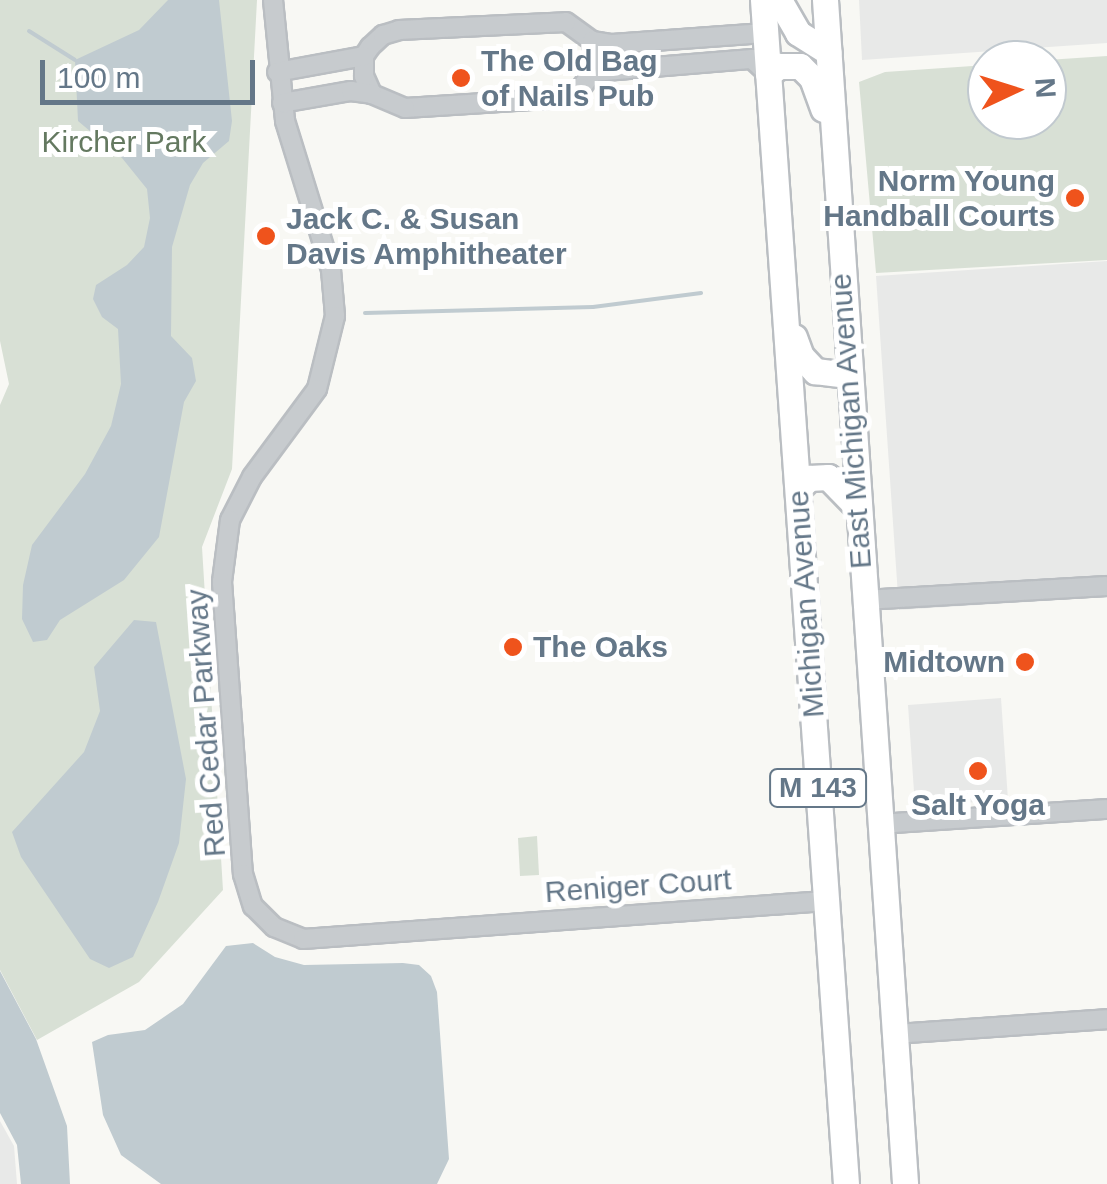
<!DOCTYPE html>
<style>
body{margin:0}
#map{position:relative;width:1107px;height:1184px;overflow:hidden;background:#f8f8f4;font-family:Arial,sans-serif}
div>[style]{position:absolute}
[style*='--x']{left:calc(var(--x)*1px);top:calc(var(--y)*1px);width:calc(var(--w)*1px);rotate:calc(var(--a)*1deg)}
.built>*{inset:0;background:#e8e9e8}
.green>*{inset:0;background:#d8e0d5}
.water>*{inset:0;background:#c0cbd0}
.stream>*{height:4px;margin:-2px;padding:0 2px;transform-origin:2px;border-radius:2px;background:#c0cbd0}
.roads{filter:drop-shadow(2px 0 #babec2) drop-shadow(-2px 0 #babec2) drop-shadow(0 2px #babec2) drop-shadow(0 -2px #babec2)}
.street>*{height:18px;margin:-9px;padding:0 9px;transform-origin:9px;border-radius:9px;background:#c7cbce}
.primary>*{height:25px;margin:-12.5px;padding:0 12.5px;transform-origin:12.5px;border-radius:12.5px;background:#fff}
.dots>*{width:28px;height:28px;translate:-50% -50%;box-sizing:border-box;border:5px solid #fff;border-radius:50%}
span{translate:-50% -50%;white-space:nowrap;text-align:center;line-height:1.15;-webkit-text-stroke:10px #fff;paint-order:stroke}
.shield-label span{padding:2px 8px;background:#fff;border:2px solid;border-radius:8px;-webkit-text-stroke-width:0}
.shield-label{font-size:28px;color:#647788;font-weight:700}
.poi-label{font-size:30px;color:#647788;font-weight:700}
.left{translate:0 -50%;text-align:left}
.right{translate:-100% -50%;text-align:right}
.park-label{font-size:30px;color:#647960}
.street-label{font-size:30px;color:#647788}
.north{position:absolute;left:967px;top:40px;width:100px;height:100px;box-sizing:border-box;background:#fff;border:2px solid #c1c9cf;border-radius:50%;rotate:86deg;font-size:28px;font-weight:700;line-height:40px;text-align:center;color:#647788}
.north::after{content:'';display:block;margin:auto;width:35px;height:45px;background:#ef531c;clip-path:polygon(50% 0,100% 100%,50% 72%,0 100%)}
.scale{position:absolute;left:40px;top:60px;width:215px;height:45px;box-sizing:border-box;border:5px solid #647788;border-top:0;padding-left:12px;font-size:30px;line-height:35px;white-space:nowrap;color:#647788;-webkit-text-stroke:8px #fff;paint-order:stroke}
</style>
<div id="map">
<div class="built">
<i style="clip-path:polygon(859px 0,1107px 0,1107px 43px,862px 60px)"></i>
<i style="clip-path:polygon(1107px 261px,1107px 597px,899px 610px,876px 276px)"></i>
<i style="clip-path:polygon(1001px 698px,1008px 800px,915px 806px,908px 705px)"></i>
<i style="clip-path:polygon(0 1121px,14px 1146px,17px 1184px,0 1184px)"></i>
</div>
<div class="green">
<i style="clip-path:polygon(0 0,257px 0,232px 469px,202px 547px,223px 890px,139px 982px,37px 1040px,0 970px,0 405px,9px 384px,0 341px)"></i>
<i style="clip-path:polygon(1107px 56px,1107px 260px,876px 273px,859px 82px,885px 72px,987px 65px,987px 120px,1047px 120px,1047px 60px)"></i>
<i style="clip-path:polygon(537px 836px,539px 875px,520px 876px,518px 838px)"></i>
</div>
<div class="water">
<i style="clip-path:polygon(168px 0,219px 0,232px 121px,229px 141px,203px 163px,190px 185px,172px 247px,171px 336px,192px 358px,196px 381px,184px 402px,159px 537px,124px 580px,60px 620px,47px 640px,33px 642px,22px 619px,23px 585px,32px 545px,85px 474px,111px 426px,121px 384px,118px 329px,102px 317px,93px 299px,96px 285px,127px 265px,144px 247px,150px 218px,147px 189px,122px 158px,78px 121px,75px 60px,139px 30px)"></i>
<i style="clip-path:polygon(134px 620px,156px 622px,186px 779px,179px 843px,158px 902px,133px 957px,109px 968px,90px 959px,21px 857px,12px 832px,84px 752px,100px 711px,94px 667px)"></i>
<i style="clip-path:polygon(253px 943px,275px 957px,304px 965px,403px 963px,419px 965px,431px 976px,437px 992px,449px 1159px,437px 1184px,161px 1184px,121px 1155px,103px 1115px,92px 1042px,108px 1035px,145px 1030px,183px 1004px,226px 946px)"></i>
<i style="clip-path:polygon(0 971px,36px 1039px,67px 1126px,70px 1184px,21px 1184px,17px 1145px,0 1113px)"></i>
</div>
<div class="stream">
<i style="--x:29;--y:31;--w:54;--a:32.2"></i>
<i style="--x:365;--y:313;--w:228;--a:-1.5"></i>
<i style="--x:593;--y:307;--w:109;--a:-7.4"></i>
</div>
<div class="roads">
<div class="street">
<i style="--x:273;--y:0;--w:122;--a:84.3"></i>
<i style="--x:285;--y:121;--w:156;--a:72.8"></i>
<i style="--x:331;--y:270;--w:46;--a:85"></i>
<i style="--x:335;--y:316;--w:75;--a:103.9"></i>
<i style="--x:317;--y:389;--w:109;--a:126.5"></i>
<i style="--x:252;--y:477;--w:48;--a:117.1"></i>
<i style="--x:230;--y:520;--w:63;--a:97.4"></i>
<i style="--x:222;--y:582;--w:293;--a:85.9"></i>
<i style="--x:243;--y:874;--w:34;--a:73"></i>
<i style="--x:253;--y:906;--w:30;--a:45"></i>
<i style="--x:274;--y:927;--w:31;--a:22"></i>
<i style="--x:303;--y:939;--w:524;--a:-4.16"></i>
<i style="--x:566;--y:22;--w:32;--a:36"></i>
<i style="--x:592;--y:41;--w:31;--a:88"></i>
<i style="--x:593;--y:72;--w:20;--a:127"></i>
<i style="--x:581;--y:88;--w:21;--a:151"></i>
<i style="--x:563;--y:98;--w:158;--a:176.4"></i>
<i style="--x:405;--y:108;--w:36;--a:-157"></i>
<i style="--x:372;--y:94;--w:20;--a:-114"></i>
<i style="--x:364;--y:76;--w:20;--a:-90"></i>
<i style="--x:364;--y:56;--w:11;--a:-56"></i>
<i style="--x:370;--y:47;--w:18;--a:-43"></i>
<i style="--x:383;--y:35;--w:17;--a:-17"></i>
<i style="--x:399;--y:30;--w:167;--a:-2.7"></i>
<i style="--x:592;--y:41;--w:20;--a:9"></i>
<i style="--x:612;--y:44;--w:153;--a:-4.1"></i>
<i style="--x:277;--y:72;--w:88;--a:-10.4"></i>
<i style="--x:593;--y:72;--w:160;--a:-4.7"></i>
<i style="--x:752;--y:59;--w:22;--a:43"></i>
<i style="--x:282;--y:103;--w:70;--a:-9.9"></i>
<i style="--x:351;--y:91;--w:21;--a:8"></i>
<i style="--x:864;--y:600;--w:243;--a:-3.3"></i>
<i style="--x:880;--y:824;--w:227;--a:-3.8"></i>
<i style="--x:895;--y:1034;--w:213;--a:-4"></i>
</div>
<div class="primary">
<i style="--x:763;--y:0;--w:1187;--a:85.99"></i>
<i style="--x:825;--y:0;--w:1187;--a:86.13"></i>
<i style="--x:782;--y:5;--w:32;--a:60"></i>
<i style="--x:798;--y:33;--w:36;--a:32"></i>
<i style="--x:768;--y:74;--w:14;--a:-36"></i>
<i style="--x:779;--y:66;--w:21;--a:0"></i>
<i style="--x:800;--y:66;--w:17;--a:45"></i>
<i style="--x:812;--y:78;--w:33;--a:70"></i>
<i style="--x:794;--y:337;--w:20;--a:70"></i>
<i style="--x:801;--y:356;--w:21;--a:47"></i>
<i style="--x:815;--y:371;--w:33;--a:7"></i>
<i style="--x:798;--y:489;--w:16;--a:-45"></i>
<i style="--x:809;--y:478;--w:19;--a:-3"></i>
<i style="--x:828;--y:477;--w:43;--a:45.9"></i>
</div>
</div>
<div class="dots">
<i style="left:461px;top:78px;background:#ef531c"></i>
<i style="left:1075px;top:198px;background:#ef531c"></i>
<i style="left:266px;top:236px;background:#ef531c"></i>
<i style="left:513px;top:647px;background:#ef531c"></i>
<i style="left:1025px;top:662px;background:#ef531c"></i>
<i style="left:978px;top:771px;background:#ef531c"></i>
</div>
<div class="shield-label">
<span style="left:818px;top:788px">M 143</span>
</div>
<div class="poi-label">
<span class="left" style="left:481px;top:78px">The Old Bag<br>of Nails Pub</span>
<span class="right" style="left:1055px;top:198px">Norm Young<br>Handball Courts</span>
<span class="left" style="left:286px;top:236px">Jack C. &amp; Susan<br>Davis Amphitheater</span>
<span class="left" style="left:533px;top:647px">The Oaks</span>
<span class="right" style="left:1005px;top:662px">Midtown</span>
<span style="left:978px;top:805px">Salt Yoga</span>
</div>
<div class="park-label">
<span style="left:124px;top:142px">Kircher Park</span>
</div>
<div class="street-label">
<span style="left:851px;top:421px;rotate:-94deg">East Michigan Avenue</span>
<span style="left:806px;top:604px;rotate:-94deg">Michigan Avenue</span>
<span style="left:206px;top:723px;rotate:-94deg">Red Cedar Parkway</span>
<span style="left:638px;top:886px;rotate:-4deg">Reniger Court</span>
</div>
<div class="north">N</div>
<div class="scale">100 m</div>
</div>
